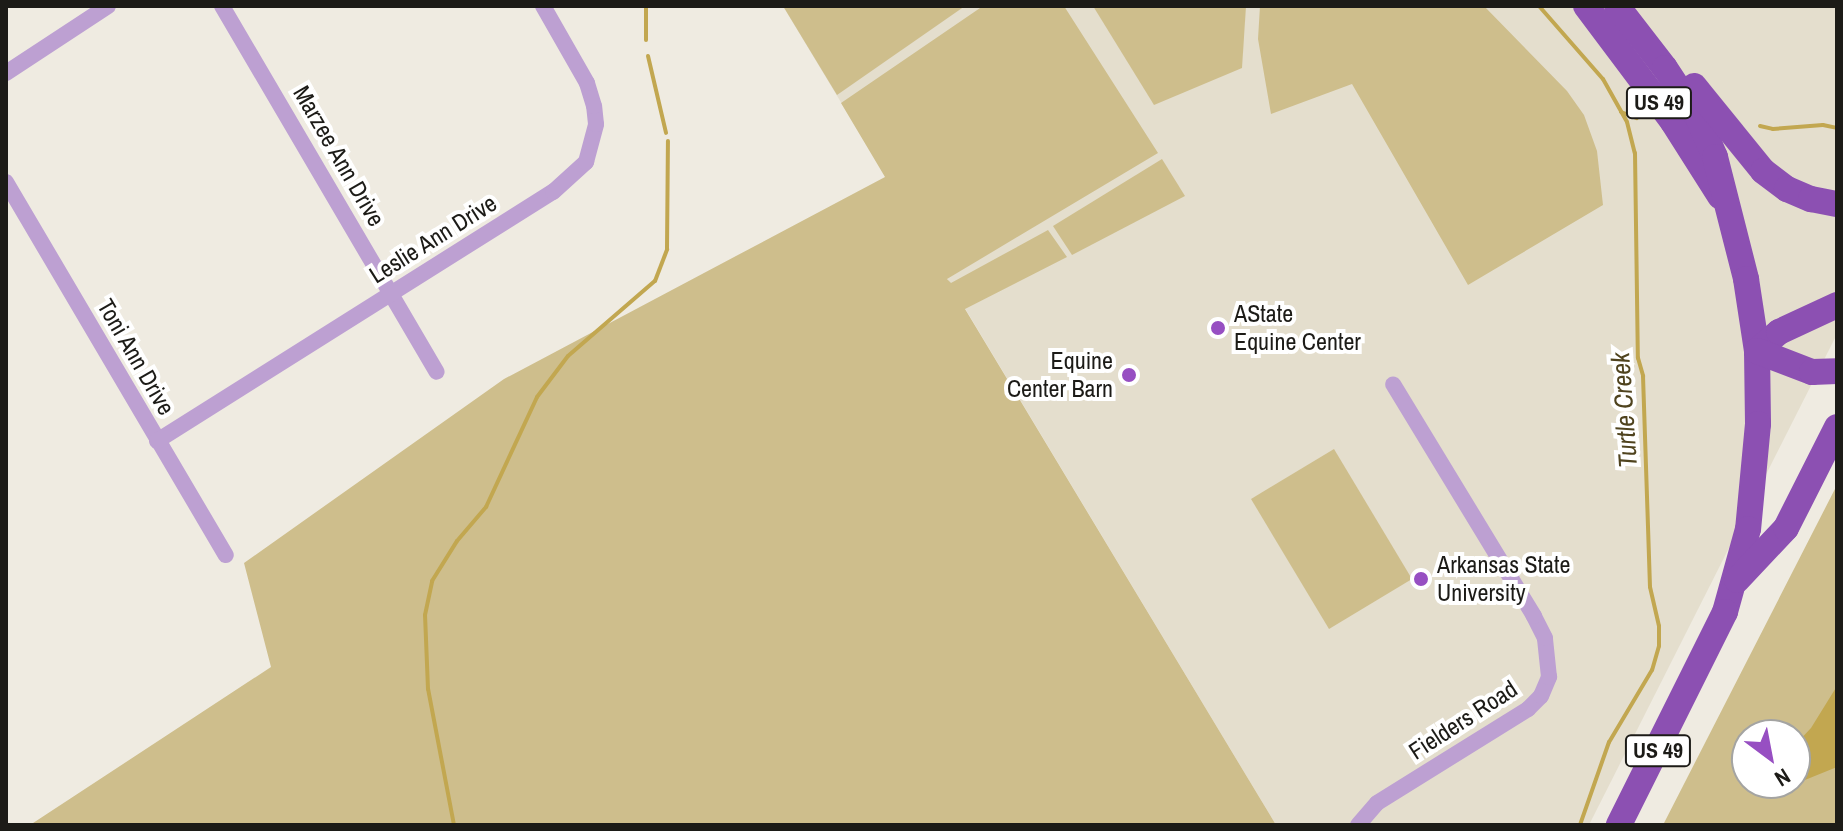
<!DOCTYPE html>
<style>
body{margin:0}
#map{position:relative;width:1843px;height:831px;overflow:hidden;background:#efebe1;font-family:"Archivo Narrow",sans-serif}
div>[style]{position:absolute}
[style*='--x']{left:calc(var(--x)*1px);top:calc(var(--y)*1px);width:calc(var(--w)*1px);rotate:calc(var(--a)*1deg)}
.built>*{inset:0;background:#e4decd}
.green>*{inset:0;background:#cebe8c}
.water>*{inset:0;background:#c2a750}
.stream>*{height:4px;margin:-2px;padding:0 2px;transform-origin:2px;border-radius:2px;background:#c2a750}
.minor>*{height:16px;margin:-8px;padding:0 8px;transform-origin:8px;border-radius:8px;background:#bda0d2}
.trunk>*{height:26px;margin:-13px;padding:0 13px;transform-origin:13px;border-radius:13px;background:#8c50b2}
.dots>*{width:22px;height:22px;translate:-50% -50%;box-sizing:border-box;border:4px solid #fff;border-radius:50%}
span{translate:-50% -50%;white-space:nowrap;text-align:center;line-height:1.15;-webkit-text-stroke:8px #fff;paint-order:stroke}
.shield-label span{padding:2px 6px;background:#fff;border:2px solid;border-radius:6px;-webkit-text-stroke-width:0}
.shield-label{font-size:22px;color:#1c1b17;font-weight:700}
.street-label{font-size:24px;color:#1c1b17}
.poi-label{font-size:24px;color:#1c1b17}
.left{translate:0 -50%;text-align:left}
.right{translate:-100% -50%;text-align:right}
.water-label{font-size:26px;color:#4f431e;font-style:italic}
.frame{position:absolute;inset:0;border:8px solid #1c1b17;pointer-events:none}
.north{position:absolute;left:1731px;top:719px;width:80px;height:80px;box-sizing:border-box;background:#fff;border:2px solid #a4a4a2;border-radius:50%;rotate:148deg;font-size:22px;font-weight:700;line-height:32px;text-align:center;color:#1c1b17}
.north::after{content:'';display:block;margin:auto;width:28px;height:36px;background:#974fc2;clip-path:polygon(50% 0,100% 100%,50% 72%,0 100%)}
</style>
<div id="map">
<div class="built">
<i style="clip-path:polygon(783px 6px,1837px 6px,1837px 334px,1589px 825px,1276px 825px)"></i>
</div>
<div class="green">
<i style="clip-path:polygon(783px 6px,965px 6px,837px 95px)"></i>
<i style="clip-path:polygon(983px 6px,1064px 6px,1158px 153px,947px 279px,951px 283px,1048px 230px,1067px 257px,965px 309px,1276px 825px,30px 825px,271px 667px,244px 563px,504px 379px,885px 177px,841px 103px)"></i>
<i style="clip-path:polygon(1093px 6px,1246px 6px,1242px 68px,1154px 105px)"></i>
<i style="clip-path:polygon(1260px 6px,1484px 6px,1567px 91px,1584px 115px,1597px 151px,1603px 205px,1468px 285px,1352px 84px,1271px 114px,1258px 39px)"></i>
<i style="clip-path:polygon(1162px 159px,1185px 196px,1072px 255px,1053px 226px)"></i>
<i style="clip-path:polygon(1334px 449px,1412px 579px,1329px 629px,1251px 499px)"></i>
<i style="clip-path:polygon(evenodd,1837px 485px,1837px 825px,1663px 825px,1837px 485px,1747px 735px,1795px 735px,1795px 783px,1747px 783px,1747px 735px)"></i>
</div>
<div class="water">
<i style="clip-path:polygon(1837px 686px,1837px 767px,1800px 782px,1795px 778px,1795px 745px,1811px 728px)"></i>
</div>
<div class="stream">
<i style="--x:1539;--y:6;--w:97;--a:48.8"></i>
<i style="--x:1603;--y:79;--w:49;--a:60.8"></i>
<i style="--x:1627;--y:122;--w:32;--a:76"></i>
<i style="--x:1635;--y:153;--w:205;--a:89.2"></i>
<i style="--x:1638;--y:358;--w:19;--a:74"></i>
<i style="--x:1643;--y:376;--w:211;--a:88.1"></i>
<i style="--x:1650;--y:587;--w:40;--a:77"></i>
<i style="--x:1659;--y:626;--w:20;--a:90"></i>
<i style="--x:1659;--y:646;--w:25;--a:106"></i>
<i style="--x:1652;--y:670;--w:84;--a:120.8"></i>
<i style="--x:1609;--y:742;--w:88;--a:109.3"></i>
<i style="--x:646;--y:40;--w:34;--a:-90"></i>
<i style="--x:648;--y:56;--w:79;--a:76.8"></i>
<i style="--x:1621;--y:112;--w:17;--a:21"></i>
<i style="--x:1760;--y:126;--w:13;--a:13"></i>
<i style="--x:1773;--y:129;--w:50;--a:-4.6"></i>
<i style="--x:1823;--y:125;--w:14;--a:12"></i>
<i style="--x:454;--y:825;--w:138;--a:-100.8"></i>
<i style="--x:428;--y:689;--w:74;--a:-92.3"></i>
<i style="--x:425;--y:615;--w:35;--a:-78"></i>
<i style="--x:432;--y:581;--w:47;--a:-58"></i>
<i style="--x:457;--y:541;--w:45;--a:-49.5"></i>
<i style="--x:486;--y:507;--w:121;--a:-65.1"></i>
<i style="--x:537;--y:397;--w:51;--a:-52.9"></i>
<i style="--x:568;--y:356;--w:115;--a:-40.8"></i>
<i style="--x:655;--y:281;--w:34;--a:-69"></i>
<i style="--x:667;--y:249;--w:108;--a:-89.5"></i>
</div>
<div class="minor">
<i style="--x:222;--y:6;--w:424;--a:59.6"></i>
<i style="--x:6;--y:73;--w:122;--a:-33.3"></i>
<i style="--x:6;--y:182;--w:433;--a:59.5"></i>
<i style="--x:157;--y:441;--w:468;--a:-32.2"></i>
<i style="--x:553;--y:192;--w:45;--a:-42.3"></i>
<i style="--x:586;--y:162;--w:39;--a:-75"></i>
<i style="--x:596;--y:124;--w:18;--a:-96"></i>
<i style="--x:594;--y:106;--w:24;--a:-107"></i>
<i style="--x:587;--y:83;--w:89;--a:-119.7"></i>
<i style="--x:1358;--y:825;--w:29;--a:-49"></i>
<i style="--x:1377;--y:803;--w:178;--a:-31.9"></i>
<i style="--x:1528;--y:709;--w:18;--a:-45"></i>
<i style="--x:1541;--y:696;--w:21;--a:-67"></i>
<i style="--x:1549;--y:677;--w:39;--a:-96"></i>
<i style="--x:1545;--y:638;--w:25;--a:-117"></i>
<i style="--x:1534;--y:616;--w:271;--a:-121.3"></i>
</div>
<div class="trunk">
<i style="--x:1586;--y:6;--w:145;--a:53.1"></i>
<i style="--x:1673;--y:122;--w:88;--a:57.6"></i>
<i style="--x:1617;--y:6;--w:78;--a:52.3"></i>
<i style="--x:1665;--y:68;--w:62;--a:56.8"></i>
<i style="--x:1699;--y:120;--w:40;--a:66.6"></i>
<i style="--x:1715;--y:157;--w:126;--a:75.7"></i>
<i style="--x:1746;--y:279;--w:73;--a:81.3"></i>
<i style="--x:1757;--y:351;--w:73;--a:89.2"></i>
<i style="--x:1758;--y:424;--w:105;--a:95.4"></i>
<i style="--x:1748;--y:529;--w:86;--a:105.5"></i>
<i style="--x:1725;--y:612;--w:238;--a:116.5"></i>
<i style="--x:1694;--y:86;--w:109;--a:50.9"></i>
<i style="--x:1763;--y:171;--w:30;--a:37"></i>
<i style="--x:1787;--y:189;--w:26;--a:23"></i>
<i style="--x:1811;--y:199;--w:26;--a:11"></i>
<i style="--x:1757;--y:351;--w:29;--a:-41"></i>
<i style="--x:1779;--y:332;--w:64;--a:-25"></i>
<i style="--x:1757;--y:351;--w:59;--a:20.9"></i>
<i style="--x:1812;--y:372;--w:25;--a:-2"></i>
<i style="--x:1737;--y:580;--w:71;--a:-46.7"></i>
<i style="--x:1786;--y:528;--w:113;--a:-63.2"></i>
</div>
<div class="dots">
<i style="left:1218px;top:328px;background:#974fc2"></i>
<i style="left:1129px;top:375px;background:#974fc2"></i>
<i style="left:1421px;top:579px;background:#974fc2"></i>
</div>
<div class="shield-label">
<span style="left:1659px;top:103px">US 49</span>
<span style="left:1658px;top:751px">US 49</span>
</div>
<div class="street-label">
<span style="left:339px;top:156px;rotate:60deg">Marzee Ann Drive</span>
<span style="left:433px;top:239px;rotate:-32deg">Leslie Ann Drive</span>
<span style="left:136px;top:357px;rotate:60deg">Toni Ann Drive</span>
<span style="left:1463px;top:720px;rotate:-33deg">Fielders Road</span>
</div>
<div class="poi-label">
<span class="left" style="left:1234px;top:328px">AState<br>Equine Center</span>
<span class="right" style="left:1113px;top:375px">Equine<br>Center Barn</span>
<span class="left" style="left:1437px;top:579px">Arkansas State<br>University</span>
</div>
<div class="water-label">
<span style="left:1624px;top:410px;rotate:-94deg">Turtle Creek</span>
</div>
<div class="frame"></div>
<div class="north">N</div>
</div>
